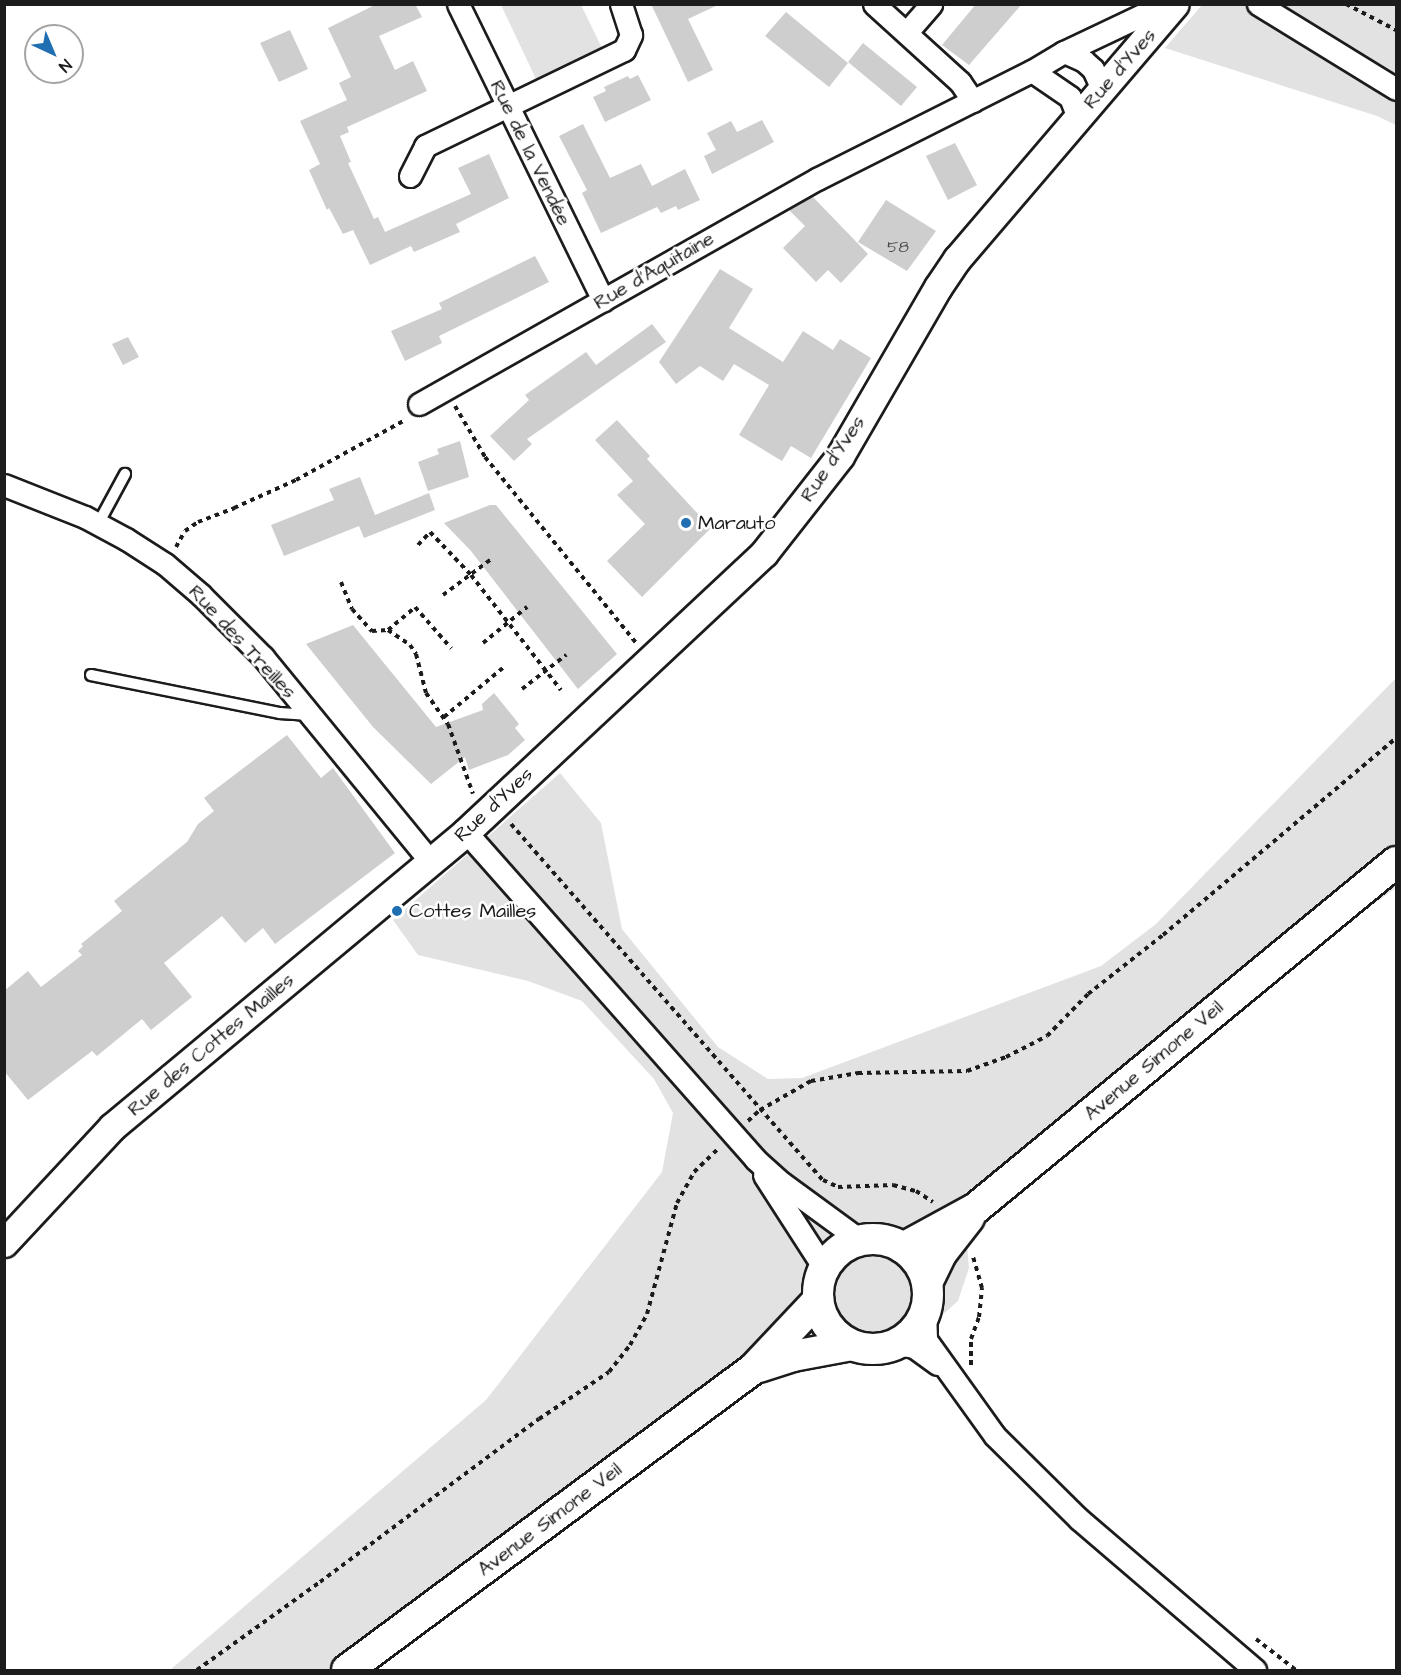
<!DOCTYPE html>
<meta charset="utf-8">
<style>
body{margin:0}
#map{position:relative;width:1401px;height:1675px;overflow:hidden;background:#fff;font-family:"Architects Daughter",sans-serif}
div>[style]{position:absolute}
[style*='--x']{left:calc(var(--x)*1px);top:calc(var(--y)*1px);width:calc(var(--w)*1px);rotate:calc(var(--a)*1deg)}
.green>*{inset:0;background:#e2e2e2}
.building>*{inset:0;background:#cecece}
.path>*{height:4px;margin-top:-2px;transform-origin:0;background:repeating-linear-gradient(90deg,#1c1c1c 0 4.5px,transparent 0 9px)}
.roads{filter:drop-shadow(2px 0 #1c1c1c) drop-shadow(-2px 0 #1c1c1c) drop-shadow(0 2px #1c1c1c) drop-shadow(0 -2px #1c1c1c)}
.service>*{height:10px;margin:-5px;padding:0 5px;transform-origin:5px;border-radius:5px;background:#fff}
.minor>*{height:21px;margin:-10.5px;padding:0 10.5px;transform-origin:10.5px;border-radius:10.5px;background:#fff}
.tertiary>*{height:27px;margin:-13.5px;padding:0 13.5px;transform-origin:13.5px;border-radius:13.5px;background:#fff}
.secondary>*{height:30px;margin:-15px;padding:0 15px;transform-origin:15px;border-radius:15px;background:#fff}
.secondary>.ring{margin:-15px;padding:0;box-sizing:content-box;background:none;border:30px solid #fff;border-radius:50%}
.dots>*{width:16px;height:16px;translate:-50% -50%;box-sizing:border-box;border:3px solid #fff;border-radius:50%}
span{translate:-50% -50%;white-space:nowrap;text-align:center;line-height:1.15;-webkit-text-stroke:5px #fff;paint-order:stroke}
.number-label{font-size:16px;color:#484848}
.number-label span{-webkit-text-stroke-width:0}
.street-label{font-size:20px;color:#1c1c1c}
.poi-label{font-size:20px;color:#1c1c1c}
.left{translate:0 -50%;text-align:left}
.frame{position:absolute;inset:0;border:6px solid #1c1c1c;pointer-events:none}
.north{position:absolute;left:24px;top:24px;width:60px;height:60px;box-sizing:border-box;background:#fff;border:2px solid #a4a4a4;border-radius:50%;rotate:136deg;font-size:16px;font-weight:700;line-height:24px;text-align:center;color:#1c1c1c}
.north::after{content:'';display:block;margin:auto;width:21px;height:27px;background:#1f6fb2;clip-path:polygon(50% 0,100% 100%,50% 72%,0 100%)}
</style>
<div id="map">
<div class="green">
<i style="clip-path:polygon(501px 5px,581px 5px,602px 48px,536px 79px)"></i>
<i style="clip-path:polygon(1202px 5px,1396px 5px,1396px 125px,1377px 116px,1165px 48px)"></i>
<i style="clip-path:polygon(1396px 678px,1396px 888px,957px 1199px,966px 1229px,969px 1268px,958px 1301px,932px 1324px,867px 1348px,808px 1341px,366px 1670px,170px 1670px,486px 1400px,662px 1172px,673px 1113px,654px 1079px,582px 1001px,528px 981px,418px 955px,393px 920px,560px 773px,601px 823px,622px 929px,718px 1047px,768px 1079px,802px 1078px,1101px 966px,1156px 924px)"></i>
</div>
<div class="building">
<i style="clip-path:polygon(377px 4px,415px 4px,422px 17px,379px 36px,395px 70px,413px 61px,427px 91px,347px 127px,349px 132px,340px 136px,351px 162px,348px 163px,374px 219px,378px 217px,385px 232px,471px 194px,458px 168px,489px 154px,509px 198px,456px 224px,460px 232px,414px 252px,411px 246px,370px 265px,353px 230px,343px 234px,329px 208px,327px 210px,309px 170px,320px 164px,300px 121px,347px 100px,339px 83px,351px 77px,328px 28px)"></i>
<i style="clip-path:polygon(651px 4px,720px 4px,688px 19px,713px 70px,688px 82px)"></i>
<i style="clip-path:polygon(976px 4px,1022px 4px,969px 65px,942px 45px)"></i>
<i style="clip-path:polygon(786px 12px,848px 63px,829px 87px,765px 36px)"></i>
<i style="clip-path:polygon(290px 30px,308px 69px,279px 82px,260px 43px)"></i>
<i style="clip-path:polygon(863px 43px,917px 87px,901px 106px,848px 62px)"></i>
<i style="clip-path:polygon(638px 75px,651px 100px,605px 122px,593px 97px,606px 91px,604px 87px,628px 76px,630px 79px)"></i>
<i style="clip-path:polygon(762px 120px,774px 142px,712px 174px,704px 156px,716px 150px,707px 133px,731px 121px,737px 132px)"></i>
<i style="clip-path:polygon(583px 124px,610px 178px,641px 164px,652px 186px,685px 169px,700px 200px,678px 210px,676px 206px,661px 213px,657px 207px,601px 233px,582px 193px,587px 190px,559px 136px)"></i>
<i style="clip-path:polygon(955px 143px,977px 185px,948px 200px,926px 156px)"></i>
<i style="clip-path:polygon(812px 196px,868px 254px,841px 283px,828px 270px,816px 282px,783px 248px,805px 226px,789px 210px)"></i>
<i style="clip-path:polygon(886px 200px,936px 231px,907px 271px,858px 242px)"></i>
<i style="clip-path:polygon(535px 256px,549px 282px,439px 336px,442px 343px,405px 361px,391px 331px,442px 309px,439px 303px)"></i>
<i style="clip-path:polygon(720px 269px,753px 289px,729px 328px,783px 362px,803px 331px,833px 350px,840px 339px,871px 358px,811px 458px,791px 446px,782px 461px,739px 435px,769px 385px,734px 364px,723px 381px,700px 366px,676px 384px,659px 362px)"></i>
<i style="clip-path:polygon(652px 324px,666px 342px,527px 439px,532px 444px,514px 461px,490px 436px,529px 400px,525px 395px,586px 352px,596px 365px)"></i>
<i style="clip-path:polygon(128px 337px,139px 357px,123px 365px,112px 344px)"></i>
<i style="clip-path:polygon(617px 420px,650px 456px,647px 459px,711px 528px,642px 597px,607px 561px,645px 524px,617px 495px,633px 481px,595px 440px)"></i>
<i style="clip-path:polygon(460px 441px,469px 477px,428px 491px,418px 462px,439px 454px,437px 449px)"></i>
<i style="clip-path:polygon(360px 477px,375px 515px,429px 493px,435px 510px,364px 538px,359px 526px,284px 556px,271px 525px,334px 500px,329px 489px)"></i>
<i style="clip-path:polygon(490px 505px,496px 505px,617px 654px,578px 689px,471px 551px,444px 523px)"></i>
<i style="clip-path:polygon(353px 625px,436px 727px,483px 710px,482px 704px,494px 693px,519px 724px,515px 728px,525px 740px,508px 755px,469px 770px,465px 757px,431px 784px,373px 727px,306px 644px)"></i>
<i style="clip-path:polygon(287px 735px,321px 778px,333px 768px,395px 853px,275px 944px,263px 928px,245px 943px,222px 916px,164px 963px,192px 997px,151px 1030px,142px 1019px,97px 1056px,92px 1051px,28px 1100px,4px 1071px,4px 991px,28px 971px,41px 987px,82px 955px,78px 951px,83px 946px,81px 944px,122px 911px,114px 901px,187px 842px,198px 824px,214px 811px,204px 798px)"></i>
</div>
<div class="path">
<i style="--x:1346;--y:4;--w:56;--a:27.5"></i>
<i style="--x:455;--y:406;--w:59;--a:59.5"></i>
<i style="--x:485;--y:457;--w:240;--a:50.9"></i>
<i style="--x:418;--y:545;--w:18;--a:-47"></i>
<i style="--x:430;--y:532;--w:59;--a:46.4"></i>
<i style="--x:471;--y:575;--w:146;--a:52"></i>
<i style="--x:176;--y:547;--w:18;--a:-61"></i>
<i style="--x:185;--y:531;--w:16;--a:-35"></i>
<i style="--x:198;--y:522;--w:39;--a:-21"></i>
<i style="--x:234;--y:508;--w:68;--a:-24.3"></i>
<i style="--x:296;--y:480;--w:124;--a:-28.8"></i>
<i style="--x:341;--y:582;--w:29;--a:68"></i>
<i style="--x:352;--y:609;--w:30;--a:48"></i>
<i style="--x:372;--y:631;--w:16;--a:-4"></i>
<i style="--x:388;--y:630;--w:27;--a:34"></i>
<i style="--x:410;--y:645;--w:11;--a:56"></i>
<i style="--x:416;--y:654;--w:40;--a:75.6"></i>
<i style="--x:426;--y:693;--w:38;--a:55"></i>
<i style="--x:448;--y:724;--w:74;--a:70.3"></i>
<i style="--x:443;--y:595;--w:59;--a:-36.7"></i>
<i style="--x:388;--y:630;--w:35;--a:-40"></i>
<i style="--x:415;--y:607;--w:55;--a:48.7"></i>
<i style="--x:483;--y:643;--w:57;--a:-39.3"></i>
<i style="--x:522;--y:689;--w:56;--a:-37.7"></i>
<i style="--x:444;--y:717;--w:78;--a:-39.8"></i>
<i style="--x:511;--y:824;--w:473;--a:48.8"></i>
<i style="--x:823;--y:1180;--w:17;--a:25"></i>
<i style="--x:838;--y:1187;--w:55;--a:-2.1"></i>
<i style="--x:893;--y:1185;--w:24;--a:15"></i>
<i style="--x:916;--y:1191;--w:20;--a:33"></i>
<i style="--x:748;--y:1121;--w:16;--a:-43"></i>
<i style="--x:760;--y:1110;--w:59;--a:-29.6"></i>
<i style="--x:811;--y:1081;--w:48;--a:-9.7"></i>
<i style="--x:858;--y:1073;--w:109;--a:-1.1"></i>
<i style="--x:967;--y:1071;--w:41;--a:-19.7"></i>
<i style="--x:1006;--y:1057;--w:46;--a:-27.1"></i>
<i style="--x:1047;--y:1036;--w:59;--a:-45.7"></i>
<i style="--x:1088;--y:994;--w:95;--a:-38.2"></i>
<i style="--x:1163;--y:935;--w:305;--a:-40.2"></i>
<i style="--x:971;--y:1365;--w:26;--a:-90"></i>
<i style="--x:971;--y:1339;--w:23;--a:-70"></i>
<i style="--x:979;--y:1317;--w:29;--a:-84"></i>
<i style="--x:982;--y:1288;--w:33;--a:-106"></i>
<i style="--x:1256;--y:1639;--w:51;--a:37.8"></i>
<i style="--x:197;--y:1670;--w:151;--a:-35.6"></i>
<i style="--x:320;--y:1582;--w:273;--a:-36.7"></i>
<i style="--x:539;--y:1419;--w:84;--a:-33.9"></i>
<i style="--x:609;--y:1372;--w:34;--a:-52"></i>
<i style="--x:630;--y:1345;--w:35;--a:-61"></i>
<i style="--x:647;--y:1314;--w:115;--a:-74.9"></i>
<i style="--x:677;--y:1203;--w:35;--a:-61"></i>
<i style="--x:694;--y:1172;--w:33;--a:-44"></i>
</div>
<div class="roads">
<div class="service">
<i style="--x:98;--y:524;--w:57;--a:-61.6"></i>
<i style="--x:91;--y:675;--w:193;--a:11.4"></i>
<i style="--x:280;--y:713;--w:29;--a:4"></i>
</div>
<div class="minor">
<i style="--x:458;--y:4;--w:330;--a:63.9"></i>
<i style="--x:874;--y:4;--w:116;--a:42.2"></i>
<i style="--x:960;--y:82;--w:23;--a:56"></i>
<i style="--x:1258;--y:4;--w:162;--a:31.6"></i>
<i style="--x:907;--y:32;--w:37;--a:-49"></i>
<i style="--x:1064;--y:52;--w:22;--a:24"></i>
<i style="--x:1084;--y:61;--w:12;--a:42"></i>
<i style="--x:1093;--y:69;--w:22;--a:66"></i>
<i style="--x:1032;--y:71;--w:46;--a:34.4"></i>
<i style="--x:1070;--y:97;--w:22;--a:69"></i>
<i style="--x:410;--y:176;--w:34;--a:-63"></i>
<i style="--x:425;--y:146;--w:221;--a:-25.8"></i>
<i style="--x:624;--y:50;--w:17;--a:-65"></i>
<i style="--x:631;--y:35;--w:33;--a:-108"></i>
<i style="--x:419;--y:404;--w:457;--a:-29.5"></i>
<i style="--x:817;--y:179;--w:241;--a:-26.7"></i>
<i style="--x:1032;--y:71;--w:37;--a:-31"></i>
<i style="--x:1064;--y:52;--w:112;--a:-25.4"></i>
<i style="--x:4;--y:485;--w:87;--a:21.6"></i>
<i style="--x:85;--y:517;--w:47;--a:28.2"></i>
<i style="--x:126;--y:539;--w:46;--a:32.7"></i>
<i style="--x:165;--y:564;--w:48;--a:40.7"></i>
<i style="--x:201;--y:595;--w:88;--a:45"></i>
<i style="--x:263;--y:657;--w:265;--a:50.7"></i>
<i style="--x:466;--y:832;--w:436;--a:48.5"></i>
<i style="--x:755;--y:1159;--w:36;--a:42"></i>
<i style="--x:782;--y:1183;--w:97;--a:36.2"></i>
<i style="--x:764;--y:1175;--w:111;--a:57.2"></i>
<i style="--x:925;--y:1310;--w:30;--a:88"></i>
<i style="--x:926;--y:1340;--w:118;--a:54.3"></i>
<i style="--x:995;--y:1436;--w:118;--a:44.7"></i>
<i style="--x:1079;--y:1519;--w:232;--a:40.6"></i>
<i style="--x:895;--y:1344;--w:19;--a:9"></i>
<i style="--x:914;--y:1347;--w:29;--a:36"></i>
</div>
<div class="tertiary">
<i style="--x:4;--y:1243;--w:158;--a:-47"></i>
<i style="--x:112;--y:1127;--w:461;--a:-39.8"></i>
<i style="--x:466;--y:832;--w:408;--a:-43.1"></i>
<i style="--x:764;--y:553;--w:123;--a:-51.9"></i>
<i style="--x:840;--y:456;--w:195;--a:-59.9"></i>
<i style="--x:938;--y:287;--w:34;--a:-56"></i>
<i style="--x:957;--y:259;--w:335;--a:-49.5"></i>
</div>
<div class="secondary">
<i class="ring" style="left:818px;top:1239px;width:80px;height:80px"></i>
<i style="--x:903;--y:1248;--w:83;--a:-28.7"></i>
<i style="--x:976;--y:1208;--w:544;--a:-39.48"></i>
<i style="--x:927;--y:1283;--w:32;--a:-64"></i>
<i style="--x:941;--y:1254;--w:46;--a:-52.1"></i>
<i style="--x:759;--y:1367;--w:36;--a:-18"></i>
<i style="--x:793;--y:1356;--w:60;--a:-10.6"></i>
<i style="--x:347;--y:1670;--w:505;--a:-36.55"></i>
<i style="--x:753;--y:1369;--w:95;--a:-46.7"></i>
</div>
</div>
<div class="dots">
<i style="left:686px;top:523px;background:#1f6fb2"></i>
<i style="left:397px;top:911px;background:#1f6fb2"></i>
</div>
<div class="number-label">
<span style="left:898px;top:247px">58</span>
</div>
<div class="street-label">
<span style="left:1120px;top:69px;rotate:-49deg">Rue d'Yves</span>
<span style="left:530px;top:153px;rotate:64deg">Rue de la Vendée</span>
<span style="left:654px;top:271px;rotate:-30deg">Rue d'Aquitaine</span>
<span style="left:833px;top:459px;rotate:-56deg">Rue d'Yves</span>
<span style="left:242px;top:642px;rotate:47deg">Rue des Treilles</span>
<span style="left:494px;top:805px;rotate:-43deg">Rue d'Yves</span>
<span style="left:211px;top:1045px;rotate:-40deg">Rue des Cottes Mailles</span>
<span style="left:1154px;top:1061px;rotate:-40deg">Avenue Simone Veil</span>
<span style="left:550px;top:1520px;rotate:-37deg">Avenue Simone Veil</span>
</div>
<div class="poi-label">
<span class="left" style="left:698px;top:523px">Marauto</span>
<span class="left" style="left:409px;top:911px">Cottes Mailles</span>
</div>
<div class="frame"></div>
<div class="north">N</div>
</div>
